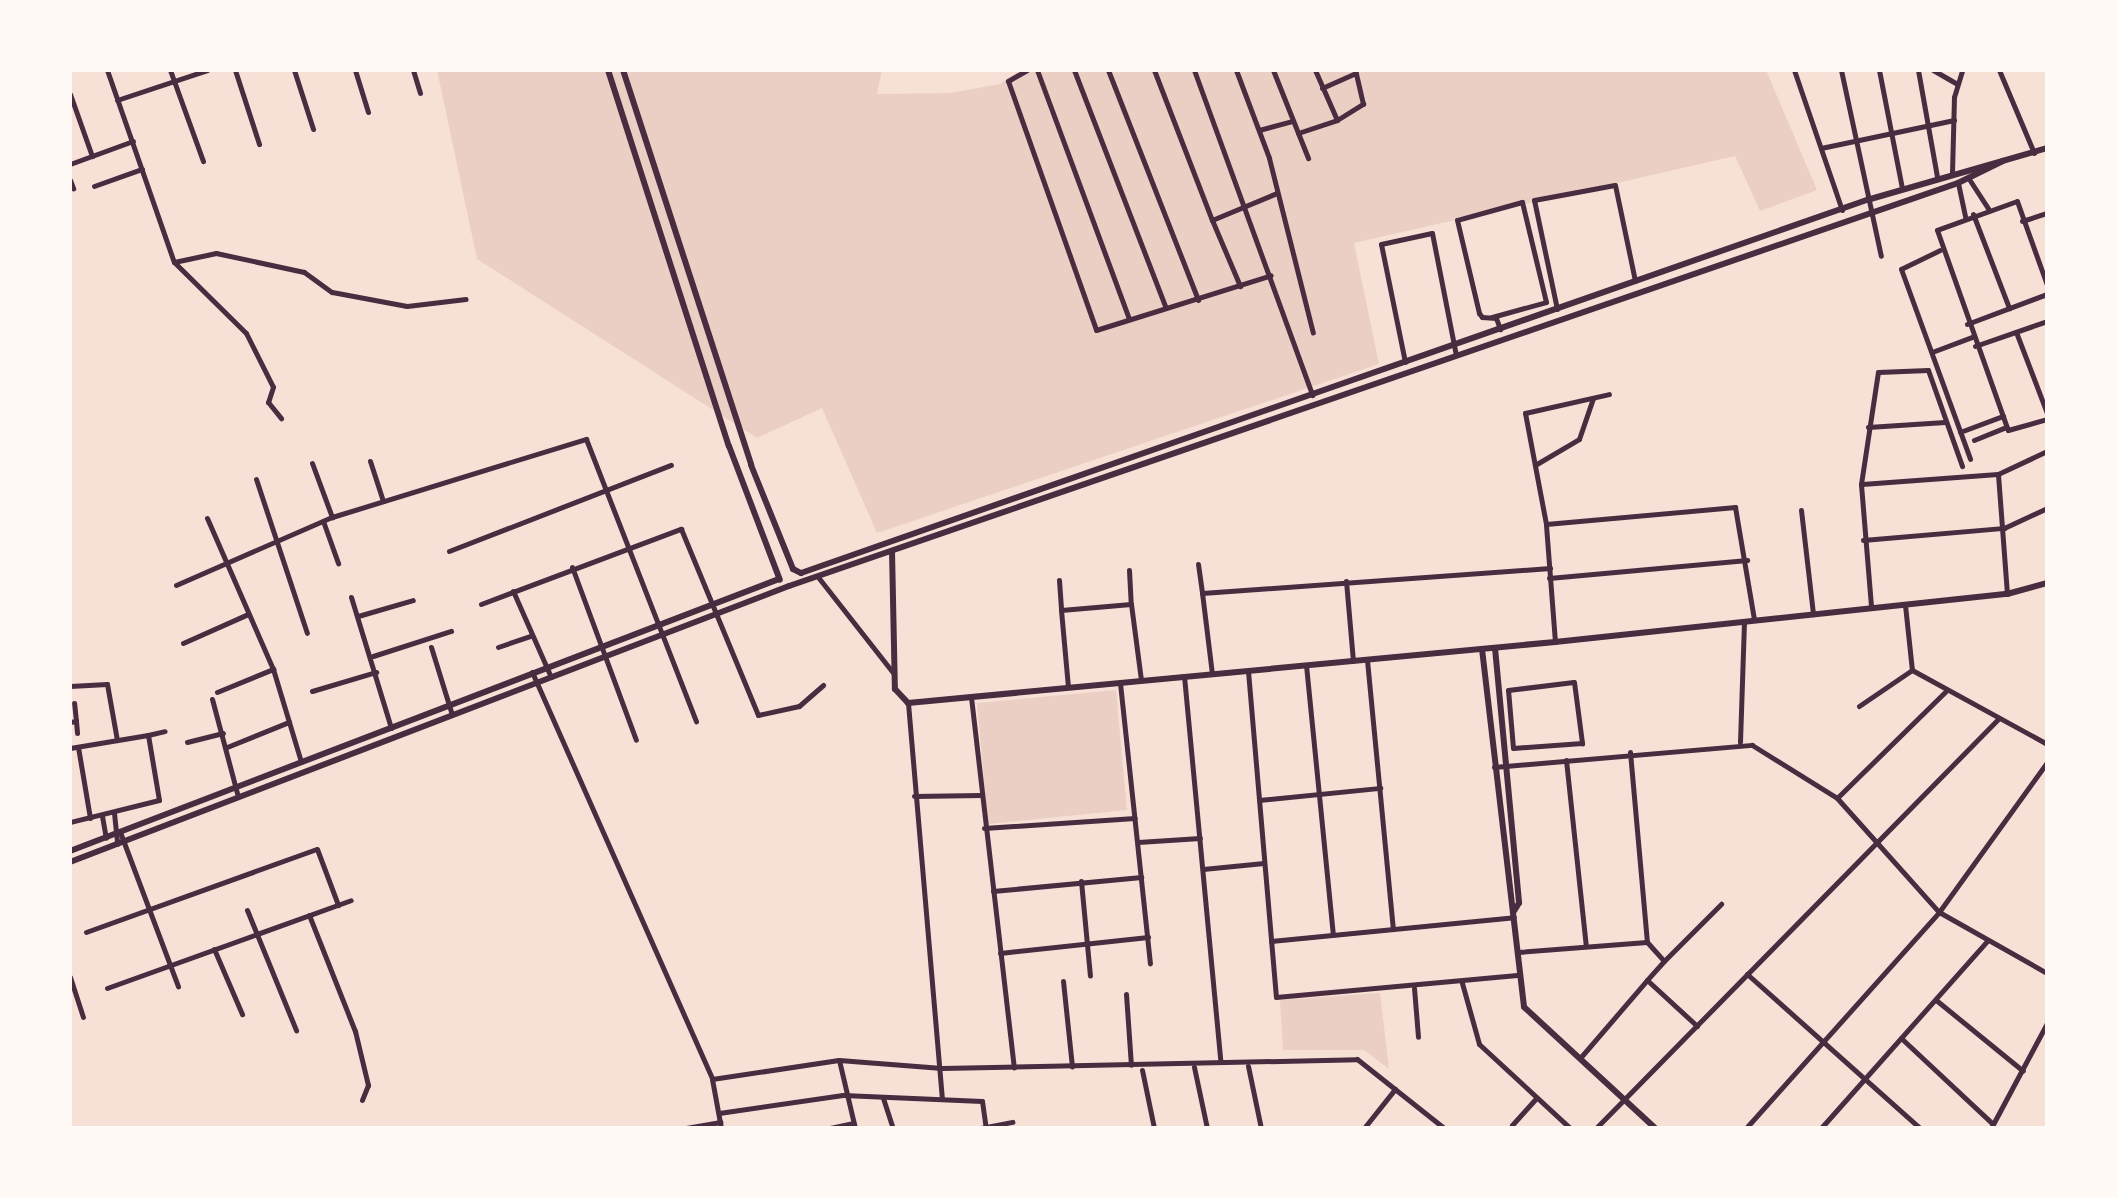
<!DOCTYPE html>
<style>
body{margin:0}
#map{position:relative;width:2117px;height:1198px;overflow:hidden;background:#f7e1d7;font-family:"Archivo Narrow",sans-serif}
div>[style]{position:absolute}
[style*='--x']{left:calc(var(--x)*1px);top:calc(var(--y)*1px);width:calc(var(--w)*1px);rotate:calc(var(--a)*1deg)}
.green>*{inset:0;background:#ebcfc5}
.minor>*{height:5px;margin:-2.5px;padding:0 2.5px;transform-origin:2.5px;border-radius:2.5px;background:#4a2c40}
.tertiary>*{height:6px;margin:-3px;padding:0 3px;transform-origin:3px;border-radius:3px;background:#4a2c40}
.secondary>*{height:6px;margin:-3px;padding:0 3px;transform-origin:3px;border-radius:3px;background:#4a2c40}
span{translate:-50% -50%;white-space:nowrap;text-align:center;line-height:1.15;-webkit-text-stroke:10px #fffaf5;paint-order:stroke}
.frame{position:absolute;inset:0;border:72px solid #fffaf5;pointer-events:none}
</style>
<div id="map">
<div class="green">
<i style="clip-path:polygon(437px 70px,882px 70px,877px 94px,950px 93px,1000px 84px,1020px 70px,1766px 70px,1817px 190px,1760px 211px,1735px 156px,1354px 243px,1379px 364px,877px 533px,822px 408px,757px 438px,477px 259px)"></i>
<i style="clip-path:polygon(1116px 690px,1127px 810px,988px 824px,977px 703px)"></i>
<i style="clip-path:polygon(1380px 993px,1389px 1069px,1364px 1050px,1283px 1050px,1280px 1000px)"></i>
</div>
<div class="minor">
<i style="--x:107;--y:70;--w:203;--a:70.8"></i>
<i style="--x:174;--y:262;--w:43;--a:-12.1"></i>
<i style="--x:216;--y:253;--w:90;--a:12.2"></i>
<i style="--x:304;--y:272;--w:34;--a:36"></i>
<i style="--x:332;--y:292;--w:76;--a:10.6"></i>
<i style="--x:407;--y:306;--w:59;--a:-6.8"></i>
<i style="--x:170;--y:70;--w:97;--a:70.1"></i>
<i style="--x:235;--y:70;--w:78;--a:72"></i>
<i style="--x:294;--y:70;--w:62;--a:72.1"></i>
<i style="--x:355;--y:70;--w:44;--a:72.8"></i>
<i style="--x:413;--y:70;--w:24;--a:73"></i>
<i style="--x:1027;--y:70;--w:22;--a:150"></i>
<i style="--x:1008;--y:81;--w:264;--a:70.5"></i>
<i style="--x:1096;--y:330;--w:183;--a:-17.4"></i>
<i style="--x:1037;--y:70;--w:265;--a:69.7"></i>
<i style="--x:1074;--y:70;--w:255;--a:68.9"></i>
<i style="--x:1108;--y:70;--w:247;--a:68.6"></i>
<i style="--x:1154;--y:70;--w:161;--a:68.9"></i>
<i style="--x:1212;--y:220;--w:70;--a:-22.6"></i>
<i style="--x:1194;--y:70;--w:346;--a:70"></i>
<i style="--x:1236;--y:70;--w:94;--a:69.4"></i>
<i style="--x:1269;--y:158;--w:180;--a:75.9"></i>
<i style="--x:1273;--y:70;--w:95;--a:68.3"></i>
<i style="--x:1794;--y:70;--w:148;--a:71.1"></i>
<i style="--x:1841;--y:70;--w:190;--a:77.9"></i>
<i style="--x:1879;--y:70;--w:120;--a:79"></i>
<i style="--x:1918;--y:70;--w:109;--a:79.9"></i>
<i style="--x:1933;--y:70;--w:28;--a:30"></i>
<i style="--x:1999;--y:70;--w:90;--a:67.1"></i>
<i style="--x:1322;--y:88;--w:37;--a:-24"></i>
<i style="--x:70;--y:94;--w:66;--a:70.5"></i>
<i style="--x:117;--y:100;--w:95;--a:-18.4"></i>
<i style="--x:1337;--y:120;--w:31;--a:-32"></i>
<i style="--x:1363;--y:104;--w:32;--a:-103"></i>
<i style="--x:1259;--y:130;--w:35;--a:-15"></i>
<i style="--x:1298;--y:133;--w:41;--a:-18.4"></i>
<i style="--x:1337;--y:120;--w:55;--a:-113.7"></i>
<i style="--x:1821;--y:148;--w:136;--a:-11.9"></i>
<i style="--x:70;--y:164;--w:67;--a:-20.1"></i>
<i style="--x:1952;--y:173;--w:76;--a:-88.5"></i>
<i style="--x:1954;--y:97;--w:28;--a:-73"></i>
<i style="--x:1969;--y:179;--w:35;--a:57"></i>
<i style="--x:70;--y:180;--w:9;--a:69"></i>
<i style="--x:1958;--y:183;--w:35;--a:78"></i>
<i style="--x:94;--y:186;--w:51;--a:-19.5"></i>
<i style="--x:1973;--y:214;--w:101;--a:69"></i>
<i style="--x:1212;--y:220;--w:72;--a:67"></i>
<i style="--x:2022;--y:221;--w:26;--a:-18"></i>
<i style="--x:1940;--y:250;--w:43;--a:154"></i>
<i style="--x:1901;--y:269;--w:202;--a:70"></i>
<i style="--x:174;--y:262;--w:101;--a:44.6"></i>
<i style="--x:246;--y:333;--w:60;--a:63.4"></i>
<i style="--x:273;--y:387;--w:16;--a:108"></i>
<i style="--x:268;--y:402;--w:21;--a:51"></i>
<i style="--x:2047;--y:285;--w:89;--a:-109.7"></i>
<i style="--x:2017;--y:201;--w:85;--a:160.1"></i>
<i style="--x:1937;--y:230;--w:212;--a:70.5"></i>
<i style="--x:2008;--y:430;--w:41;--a:-15.8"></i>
<i style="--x:1557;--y:309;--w:111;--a:-101.9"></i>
<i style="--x:1534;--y:200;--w:82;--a:-10.5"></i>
<i style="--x:1615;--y:185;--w:98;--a:78.2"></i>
<i style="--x:1492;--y:317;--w:56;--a:-15.5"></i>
<i style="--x:1546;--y:302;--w:103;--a:-103.5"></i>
<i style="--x:1522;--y:202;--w:67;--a:164.5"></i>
<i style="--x:1457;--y:220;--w:96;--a:76.7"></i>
<i style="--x:1479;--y:313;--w:5;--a:53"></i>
<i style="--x:1482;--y:317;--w:14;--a:4"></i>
<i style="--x:1496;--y:318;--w:12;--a:70"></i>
<i style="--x:1967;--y:324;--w:85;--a:-20.6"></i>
<i style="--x:2016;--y:332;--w:87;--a:69.1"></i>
<i style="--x:1975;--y:346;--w:76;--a:-19.1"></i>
<i style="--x:1932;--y:352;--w:43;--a:-20.6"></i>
<i style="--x:1405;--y:362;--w:120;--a:-101.5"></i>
<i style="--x:1381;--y:244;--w:52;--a:-12.2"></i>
<i style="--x:1432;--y:233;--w:124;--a:78.9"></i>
<i style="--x:1868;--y:427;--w:77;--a:-3.7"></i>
<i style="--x:1960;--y:432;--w:46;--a:-20.4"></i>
<i style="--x:1974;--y:440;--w:35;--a:-22"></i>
<i style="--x:370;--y:461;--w:42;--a:72"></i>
<i style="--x:312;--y:463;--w:58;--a:69.7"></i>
<i style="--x:1535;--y:465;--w:51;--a:-30.6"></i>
<i style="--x:1579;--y:439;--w:43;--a:-71.1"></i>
<i style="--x:256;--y:479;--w:162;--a:71.7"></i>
<i style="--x:1862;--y:484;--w:136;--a:-4.2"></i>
<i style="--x:1801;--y:510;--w:105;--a:83.4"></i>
<i style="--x:207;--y:518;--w:165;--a:66.4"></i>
<i style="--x:273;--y:669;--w:97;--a:73.2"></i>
<i style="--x:323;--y:521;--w:45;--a:70.3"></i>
<i style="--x:1546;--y:524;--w:190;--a:-5.1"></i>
<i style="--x:1735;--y:507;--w:114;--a:80.4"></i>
<i style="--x:1863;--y:540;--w:142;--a:-4.9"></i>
<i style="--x:2004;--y:528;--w:47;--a:-24.9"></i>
<i style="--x:449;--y:551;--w:238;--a:-21.2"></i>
<i style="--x:1198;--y:564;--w:29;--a:82"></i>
<i style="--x:572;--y:567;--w:184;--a:69.7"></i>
<i style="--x:1129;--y:570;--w:34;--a:87"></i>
<i style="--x:818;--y:577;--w:123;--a:51.9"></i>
<i style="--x:1549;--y:578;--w:199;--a:-5.2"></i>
<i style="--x:1059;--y:580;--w:30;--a:86"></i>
<i style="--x:1346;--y:581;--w:80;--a:85"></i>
<i style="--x:176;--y:585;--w:170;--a:-23.6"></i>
<i style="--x:332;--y:517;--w:266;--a:-17.1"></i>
<i style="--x:586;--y:439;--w:303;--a:68.7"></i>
<i style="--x:513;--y:591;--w:94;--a:66.2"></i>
<i style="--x:2007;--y:594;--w:120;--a:-94.3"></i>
<i style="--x:1998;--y:474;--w:54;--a:-25.1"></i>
<i style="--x:351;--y:597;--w:137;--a:73"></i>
<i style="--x:481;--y:604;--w:214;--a:-20.6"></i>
<i style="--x:681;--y:529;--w:201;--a:67.5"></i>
<i style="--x:758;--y:715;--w:42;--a:-12.4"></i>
<i style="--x:799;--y:706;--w:32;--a:-41"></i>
<i style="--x:1905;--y:605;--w:65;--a:83.9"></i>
<i style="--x:1912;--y:670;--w:154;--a:28.7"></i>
<i style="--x:1871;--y:606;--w:122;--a:-94.7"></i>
<i style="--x:1861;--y:484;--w:113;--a:-81.4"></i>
<i style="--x:1878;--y:372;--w:50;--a:-2.3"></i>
<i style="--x:1928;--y:370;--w:102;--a:70.5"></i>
<i style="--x:358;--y:616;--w:57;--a:-16.2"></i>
<i style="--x:1555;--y:642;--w:118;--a:-94.4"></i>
<i style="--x:1546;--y:524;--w:113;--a:-100.7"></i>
<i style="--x:1525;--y:413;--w:86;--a:-12.7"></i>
<i style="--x:183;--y:643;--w:71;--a:-24"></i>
<i style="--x:431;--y:647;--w:71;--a:72.8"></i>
<i style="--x:498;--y:647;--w:36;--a:-19"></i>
<i style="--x:373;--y:656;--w:82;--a:-17.8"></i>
<i style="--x:1367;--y:660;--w:270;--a:84.5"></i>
<i style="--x:1306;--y:665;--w:271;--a:84.3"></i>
<i style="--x:1248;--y:671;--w:327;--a:85.1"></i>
<i style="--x:1276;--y:997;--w:242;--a:-5.2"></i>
<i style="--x:532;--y:672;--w:445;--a:66.1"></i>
<i style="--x:712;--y:1079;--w:50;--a:79.6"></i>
<i style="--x:1212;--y:674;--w:82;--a:-97"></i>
<i style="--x:1202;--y:593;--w:349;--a:-4.1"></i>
<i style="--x:1184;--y:676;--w:385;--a:84.6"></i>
<i style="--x:1574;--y:682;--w:62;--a:82.5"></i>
<i style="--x:1582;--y:743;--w:69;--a:175.9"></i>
<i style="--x:1513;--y:748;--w:58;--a:-94.9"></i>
<i style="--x:1508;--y:690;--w:66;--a:-6.9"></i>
<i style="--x:1120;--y:683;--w:282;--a:83.9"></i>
<i style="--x:70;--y:686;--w:37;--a:-3"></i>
<i style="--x:107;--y:684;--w:57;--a:79.9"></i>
<i style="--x:1068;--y:687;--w:77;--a:-95.2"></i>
<i style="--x:1061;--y:610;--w:70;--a:-4.9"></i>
<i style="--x:1131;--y:604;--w:77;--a:82.5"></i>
<i style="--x:312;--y:691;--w:67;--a:-16.5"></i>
<i style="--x:217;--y:692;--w:61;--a:-22.3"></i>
<i style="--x:971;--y:697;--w:373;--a:83.4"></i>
<i style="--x:212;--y:699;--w:101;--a:75.1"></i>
<i style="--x:908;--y:703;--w:397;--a:85.1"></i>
<i style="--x:1859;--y:706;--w:64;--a:-34.2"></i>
<i style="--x:76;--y:721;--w:12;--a:85"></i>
<i style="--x:70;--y:722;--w:6;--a:-9"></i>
<i style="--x:76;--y:721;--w:18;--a:-96"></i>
<i style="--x:148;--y:735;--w:17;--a:-13"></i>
<i style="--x:187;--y:742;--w:37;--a:-14"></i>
<i style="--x:1740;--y:742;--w:121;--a:-88.1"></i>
<i style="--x:78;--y:747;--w:72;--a:80.4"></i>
<i style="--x:227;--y:747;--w:67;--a:-22"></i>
<i style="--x:70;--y:748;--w:79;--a:-9.5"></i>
<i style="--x:148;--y:735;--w:66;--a:80.4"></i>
<i style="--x:159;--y:800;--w:92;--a:166.1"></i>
<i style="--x:1630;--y:752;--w:191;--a:84.9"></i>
<i style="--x:1566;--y:760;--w:187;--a:83.9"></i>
<i style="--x:1494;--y:767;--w:259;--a:-4.9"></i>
<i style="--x:1752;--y:745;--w:100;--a:31.9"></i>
<i style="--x:1837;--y:798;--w:153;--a:48.2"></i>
<i style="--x:1939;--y:912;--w:124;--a:29.5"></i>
<i style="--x:914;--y:796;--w:67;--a:-0.9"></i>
<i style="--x:1838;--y:797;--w:151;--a:-44.5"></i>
<i style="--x:1259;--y:800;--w:122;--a:-5.7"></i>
<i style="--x:114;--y:813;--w:31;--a:84"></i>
<i style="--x:102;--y:816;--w:22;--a:80"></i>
<i style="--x:984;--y:828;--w:151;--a:-3.8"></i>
<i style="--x:120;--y:832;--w:165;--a:69.4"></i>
<i style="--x:1138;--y:842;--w:62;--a:-3.7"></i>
<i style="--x:1203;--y:869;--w:61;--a:-5.6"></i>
<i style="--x:1081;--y:881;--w:95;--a:84.6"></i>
<i style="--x:993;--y:891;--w:149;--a:-5.4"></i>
<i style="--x:247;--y:910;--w:130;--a:67.8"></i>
<i style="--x:309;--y:915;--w:125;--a:68.4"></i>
<i style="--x:355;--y:1031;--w:56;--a:76.5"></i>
<i style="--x:368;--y:1085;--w:16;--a:112"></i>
<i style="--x:86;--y:932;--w:245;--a:-19.8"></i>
<i style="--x:317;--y:849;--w:60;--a:69.4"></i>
<i style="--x:1271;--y:941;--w:244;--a:-5.6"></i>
<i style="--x:214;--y:949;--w:71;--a:66.7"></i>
<i style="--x:1518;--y:952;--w:129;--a:-4.4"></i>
<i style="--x:1647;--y:942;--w:25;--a:48"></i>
<i style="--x:1664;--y:961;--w:25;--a:132"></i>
<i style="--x:1647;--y:980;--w:68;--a:42.6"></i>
<i style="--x:1000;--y:953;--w:149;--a:-6.2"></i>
<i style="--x:1664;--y:961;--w:81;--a:-45"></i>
<i style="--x:1747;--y:974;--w:232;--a:41.7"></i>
<i style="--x:70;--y:977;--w:42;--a:72"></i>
<i style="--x:1063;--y:981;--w:86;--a:84"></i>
<i style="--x:1462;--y:983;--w:63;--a:74.4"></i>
<i style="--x:1479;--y:1044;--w:124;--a:42.7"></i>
<i style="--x:107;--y:988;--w:259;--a:-19.8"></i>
<i style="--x:1414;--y:988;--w:49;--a:85.3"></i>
<i style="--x:1126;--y:994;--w:71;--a:86"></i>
<i style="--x:1936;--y:1000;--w:112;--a:39.2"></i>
<i style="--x:1901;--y:1038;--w:126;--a:43.1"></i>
<i style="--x:1580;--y:1058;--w:103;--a:-49.3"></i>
<i style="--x:839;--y:1060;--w:70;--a:76.8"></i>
<i style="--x:1248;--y:1066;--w:63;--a:78.2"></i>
<i style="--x:1194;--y:1067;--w:62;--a:78"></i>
<i style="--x:1142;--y:1070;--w:59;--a:78.3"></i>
<i style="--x:712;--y:1079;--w:128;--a:-8.5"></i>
<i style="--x:839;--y:1060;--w:103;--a:4.4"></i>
<i style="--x:942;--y:1068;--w:415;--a:-1.2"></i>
<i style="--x:1357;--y:1059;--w:111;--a:38.4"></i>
<i style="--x:883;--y:1098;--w:32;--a:72"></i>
<i style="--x:719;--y:1113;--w:125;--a:-8.3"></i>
<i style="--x:843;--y:1095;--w:139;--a:2.5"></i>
<i style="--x:982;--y:1101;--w:27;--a:82"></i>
<i style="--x:1512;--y:1125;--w:36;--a:-48"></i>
<i style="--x:686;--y:1128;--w:35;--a:-10"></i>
<i style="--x:830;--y:1128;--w:24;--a:-12"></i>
<i style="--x:981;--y:1128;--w:32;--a:-11"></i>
<i style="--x:1364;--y:1128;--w:50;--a:-51.5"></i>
<i style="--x:1596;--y:1128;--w:575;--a:-45.49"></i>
<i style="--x:1746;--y:1128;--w:290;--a:-48.2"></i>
<i style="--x:1939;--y:912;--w:185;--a:-54.2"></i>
<i style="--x:1821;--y:1128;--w:251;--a:-48.4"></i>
<i style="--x:1991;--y:1128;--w:119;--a:-61.9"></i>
</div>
<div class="tertiary">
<i style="--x:892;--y:551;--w:138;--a:88.8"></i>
<i style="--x:895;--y:689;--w:19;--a:47"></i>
<i style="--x:908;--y:703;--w:650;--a:-5.39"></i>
<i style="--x:1555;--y:642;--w:455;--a:-6.1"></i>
<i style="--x:2007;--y:594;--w:41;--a:-15.4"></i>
<i style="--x:1495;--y:648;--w:256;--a:84.6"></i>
<i style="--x:1519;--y:903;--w:9;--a:122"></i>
<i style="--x:1482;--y:649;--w:360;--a:83.3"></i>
<i style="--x:1524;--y:1007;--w:178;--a:42.7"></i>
</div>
<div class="secondary">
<i style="--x:608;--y:70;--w:395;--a:72.2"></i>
<i style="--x:729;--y:446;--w:143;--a:69.2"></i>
<i style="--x:623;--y:70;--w:415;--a:72"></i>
<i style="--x:751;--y:465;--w:112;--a:68"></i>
<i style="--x:793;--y:569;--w:9;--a:27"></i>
<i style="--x:801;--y:573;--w:1129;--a:-19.29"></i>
<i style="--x:1867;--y:200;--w:187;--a:-16.1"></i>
<i style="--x:70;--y:851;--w:759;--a:-20.99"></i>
<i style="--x:70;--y:862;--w:770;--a:-21"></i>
<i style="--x:789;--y:586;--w:1237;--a:-19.02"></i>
<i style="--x:1958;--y:183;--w:50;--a:-26.1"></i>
</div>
<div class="frame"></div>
</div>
